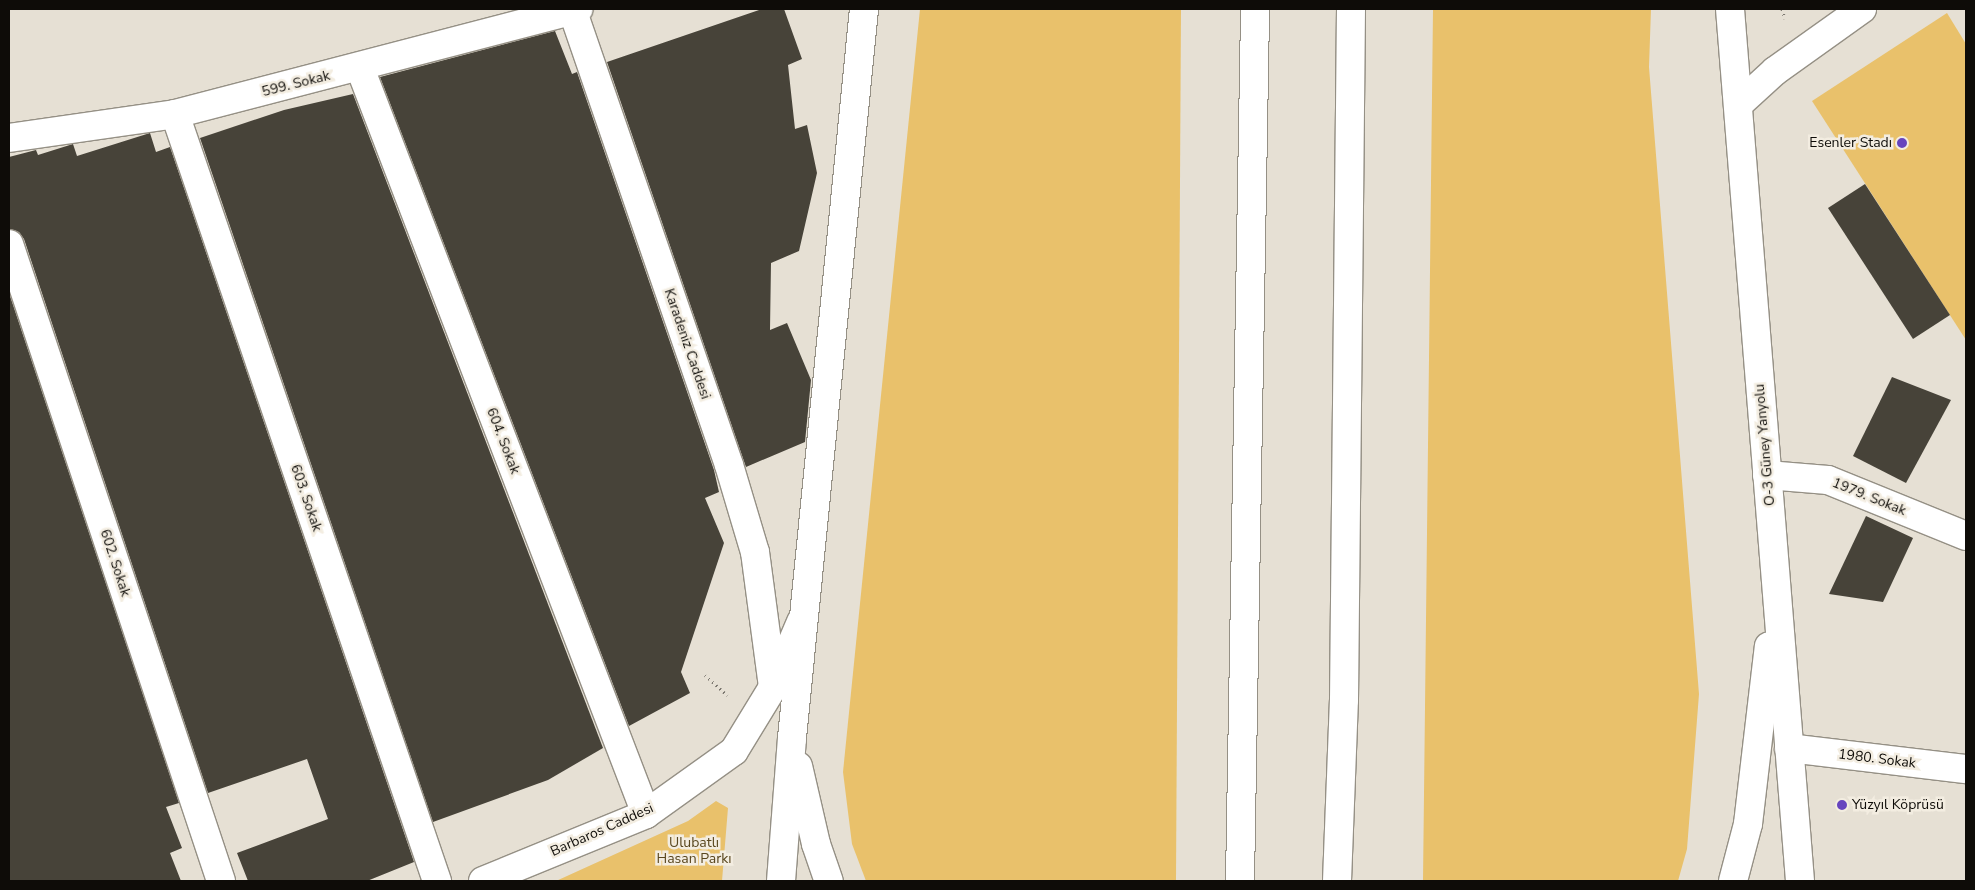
<!DOCTYPE html>
<meta charset="utf-8">
<style>
body{margin:0}
#map{position:relative;width:1975px;height:890px;overflow:hidden;background:#e6e0d4;font-family:"Nunito Sans",sans-serif}
div>[style]{position:absolute}
[style*='--x']{left:calc(var(--x)*1px);top:calc(var(--y)*1px);width:calc(var(--w)*1px);rotate:calc(var(--a)*1deg)}
.green>*{inset:0;background:#e9c16b}
.building>*{inset:0;background:#474339}
.path>*{height:3px;margin-top:-1.5px;transform-origin:0;background:repeating-linear-gradient(90deg,#7c7870 0 1px,transparent 0 5px)}
.roads{filter:drop-shadow(1px 0 #959085) drop-shadow(-1px 0 #959085) drop-shadow(0 1px #959085) drop-shadow(0 -1px #959085)}
.street>*{height:28px;margin:-14px;padding:0 14px;transform-origin:14px;border-radius:14px;background:#fff}
.secondary>*{height:28px;margin:-14px;padding:0 14px;transform-origin:14px;border-radius:14px;background:#fff}
.primary>*{height:28px;margin:-14px;padding:0 14px;transform-origin:14px;border-radius:14px;background:#fff}
.highway>*{height:28px;margin:-14px;padding:0 14px;transform-origin:14px;border-radius:14px;background:#fff}
.dots>*{width:14px;height:14px;translate:-50% -50%;box-sizing:border-box;border:2px solid #f3ede1;border-radius:50%}
span{translate:-50% -50%;white-space:nowrap;text-align:center;line-height:1.15;-webkit-text-stroke:5px #f3ede1;paint-order:stroke}
.street-label{font-size:14px;color:#0e0c08}
.poi-label{font-size:14px;color:#0e0c08}
.right{translate:-100% -50%;text-align:right}
.left{translate:0 -50%;text-align:left}
.park-label{font-size:14px;color:#59471f}
.frame{position:absolute;inset:0;border:10px solid #0e0c08;pointer-events:none}
</style>
<div id="map">
<div class="green">
<i style="clip-path:polygon(920px 9px,1181px 9px,1176px 881px,866px 881px,852px 844px,843px 772px)"></i>
<i style="clip-path:polygon(1433px 9px,1651px 9px,1649px 67px,1699px 694px,1687px 849px,1678px 881px,1423px 881px)"></i>
<i style="clip-path:polygon(1947px 13px,1966px 44px,1966px 340px,1812px 101px)"></i>
<i style="clip-path:polygon(716px 801px,728px 808px,722px 881px,556px 881px,688px 821px)"></i>
</div>
<div class="building">
<i style="clip-path:polygon(762px 9px,784px 9px,802px 59px,788px 65px,795px 129px,807px 125px,817px 173px,799px 251px,771px 263px,770px 330px,787px 323px,811px 380px,805px 442px,746px 467px,607px 62px)"></i>
<i style="clip-path:polygon(555px 31px,572px 74px,577px 72px,714px 470px,719px 492px,705px 498px,724px 543px,681px 672px,690px 693px,629px 726px,380px 77px)"></i>
<i style="clip-path:polygon(353px 94px,603px 748px,548px 780px,433px 822px,200px 138px,284px 110px)"></i>
<i style="clip-path:polygon(150px 133px,156px 152px,170px 147px,414px 862px,367px 881px,248px 881px,237px 853px,328px 819px,307px 759px,208px 793px,24px 239px,19px 232px,9px 229px,9px 157px,36px 150px,38px 155px,73px 144px,77px 156px)"></i>
<i style="clip-path:polygon(1865px 184px,1950px 315px,1913px 339px,1828px 208px)"></i>
<i style="clip-path:polygon(9px 293px,179px 803px,166px 807px,182px 848px,170px 853px,181px 881px,9px 881px)"></i>
<i style="clip-path:polygon(1892px 377px,1951px 400px,1906px 483px,1853px 456px)"></i>
<i style="clip-path:polygon(1866px 516px,1913px 538px,1883px 602px,1829px 594px)"></i>
</div>
<div class="path">
<i style="--x:1782;--y:9;--w:10;--a:73"></i>
<i style="--x:705;--y:675;--w:30;--a:42"></i>
</div>
<div class="roads">
<div class="street">
<i style="--x:572;--y:9;--w:482;--a:71"></i>
<i style="--x:729;--y:465;--w:91;--a:73.4"></i>
<i style="--x:755;--y:552;--w:136;--a:82.4"></i>
<i style="--x:360;--y:68;--w:799;--a:69.02"></i>
<i style="--x:175;--y:114;--w:811;--a:71.14"></i>
<i style="--x:9;--y:138;--w:168;--a:-8.2"></i>
<i style="--x:175;--y:114;--w:417;--a:-14.6"></i>
<i style="--x:9;--y:244;--w:671;--a:71.59"></i>
<i style="--x:1767;--y:475;--w:61;--a:4.7"></i>
<i style="--x:1828;--y:480;--w:149;--a:22.1"></i>
<i style="--x:1789;--y:748;--w:178;--a:6.8"></i>
</div>
<div class="secondary">
<i style="--x:1739;--y:104;--w:49;--a:-42.5"></i>
<i style="--x:1775;--y:71;--w:107;--a:-35.5"></i>
<i style="--x:483;--y:881;--w:176;--a:-22.3"></i>
<i style="--x:646;--y:814;--w:108;--a:-35.6"></i>
<i style="--x:734;--y:751;--w:75;--a:-58.6"></i>
<i style="--x:773;--y:687;--w:71;--a:-66.7"></i>
</div>
<div class="primary">
<i style="--x:1730;--y:9;--w:875;--a:85.41"></i>
<i style="--x:798;--y:766;--w:80;--a:77"></i>
<i style="--x:816;--y:844;--w:39;--a:71"></i>
<i style="--x:781;--y:881;--w:143;--a:-85.6"></i>
<i style="--x:792;--y:738;--w:733;--a:-84.36"></i>
<i style="--x:1733;--y:881;--w:59;--a:-75.3"></i>
<i style="--x:1748;--y:824;--w:179;--a:-83.3"></i>
</div>
<div class="highway">
<i style="--x:1240;--y:881;--w:872;--a:-89.01"></i>
<i style="--x:1337;--y:881;--w:181;--a:-87.8"></i>
<i style="--x:1344;--y:700;--w:691;--a:-89.42"></i>
</div>
</div>
<div class="dots">
<i style="left:1902px;top:143px;background:#6645be"></i>
<i style="left:1842px;top:805px;background:#6645be"></i>
</div>
<div class="street-label">
<span style="left:296px;top:84px;rotate:-14deg">599. Sokak</span>
<span style="left:687px;top:344px;rotate:71deg">Karadeniz Caddesi</span>
<span style="left:503px;top:441px;rotate:69deg">604. Sokak</span>
<span style="left:1765px;top:445px;rotate:-95deg">O-3 Güney Yanyolu</span>
<span style="left:1869px;top:497px;rotate:22deg">1979. Sokak</span>
<span style="left:306px;top:498px;rotate:71deg">603. Sokak</span>
<span style="left:115px;top:563px;rotate:72deg">602. Sokak</span>
<span style="left:1877px;top:759px;rotate:7deg">1980. Sokak</span>
<span style="left:602px;top:830px;rotate:-24deg">Barbaros Caddesi</span>
</div>
<div class="poi-label">
<span class="right" style="left:1892px;top:143px">Esenler Stadı</span>
<span class="left" style="left:1852px;top:805px">Yüzyıl Köprüsü</span>
</div>
<div class="park-label">
<span style="left:694px;top:851px">Ulubatlı<br>Hasan Parkı</span>
</div>
<div class="frame"></div>
</div>
